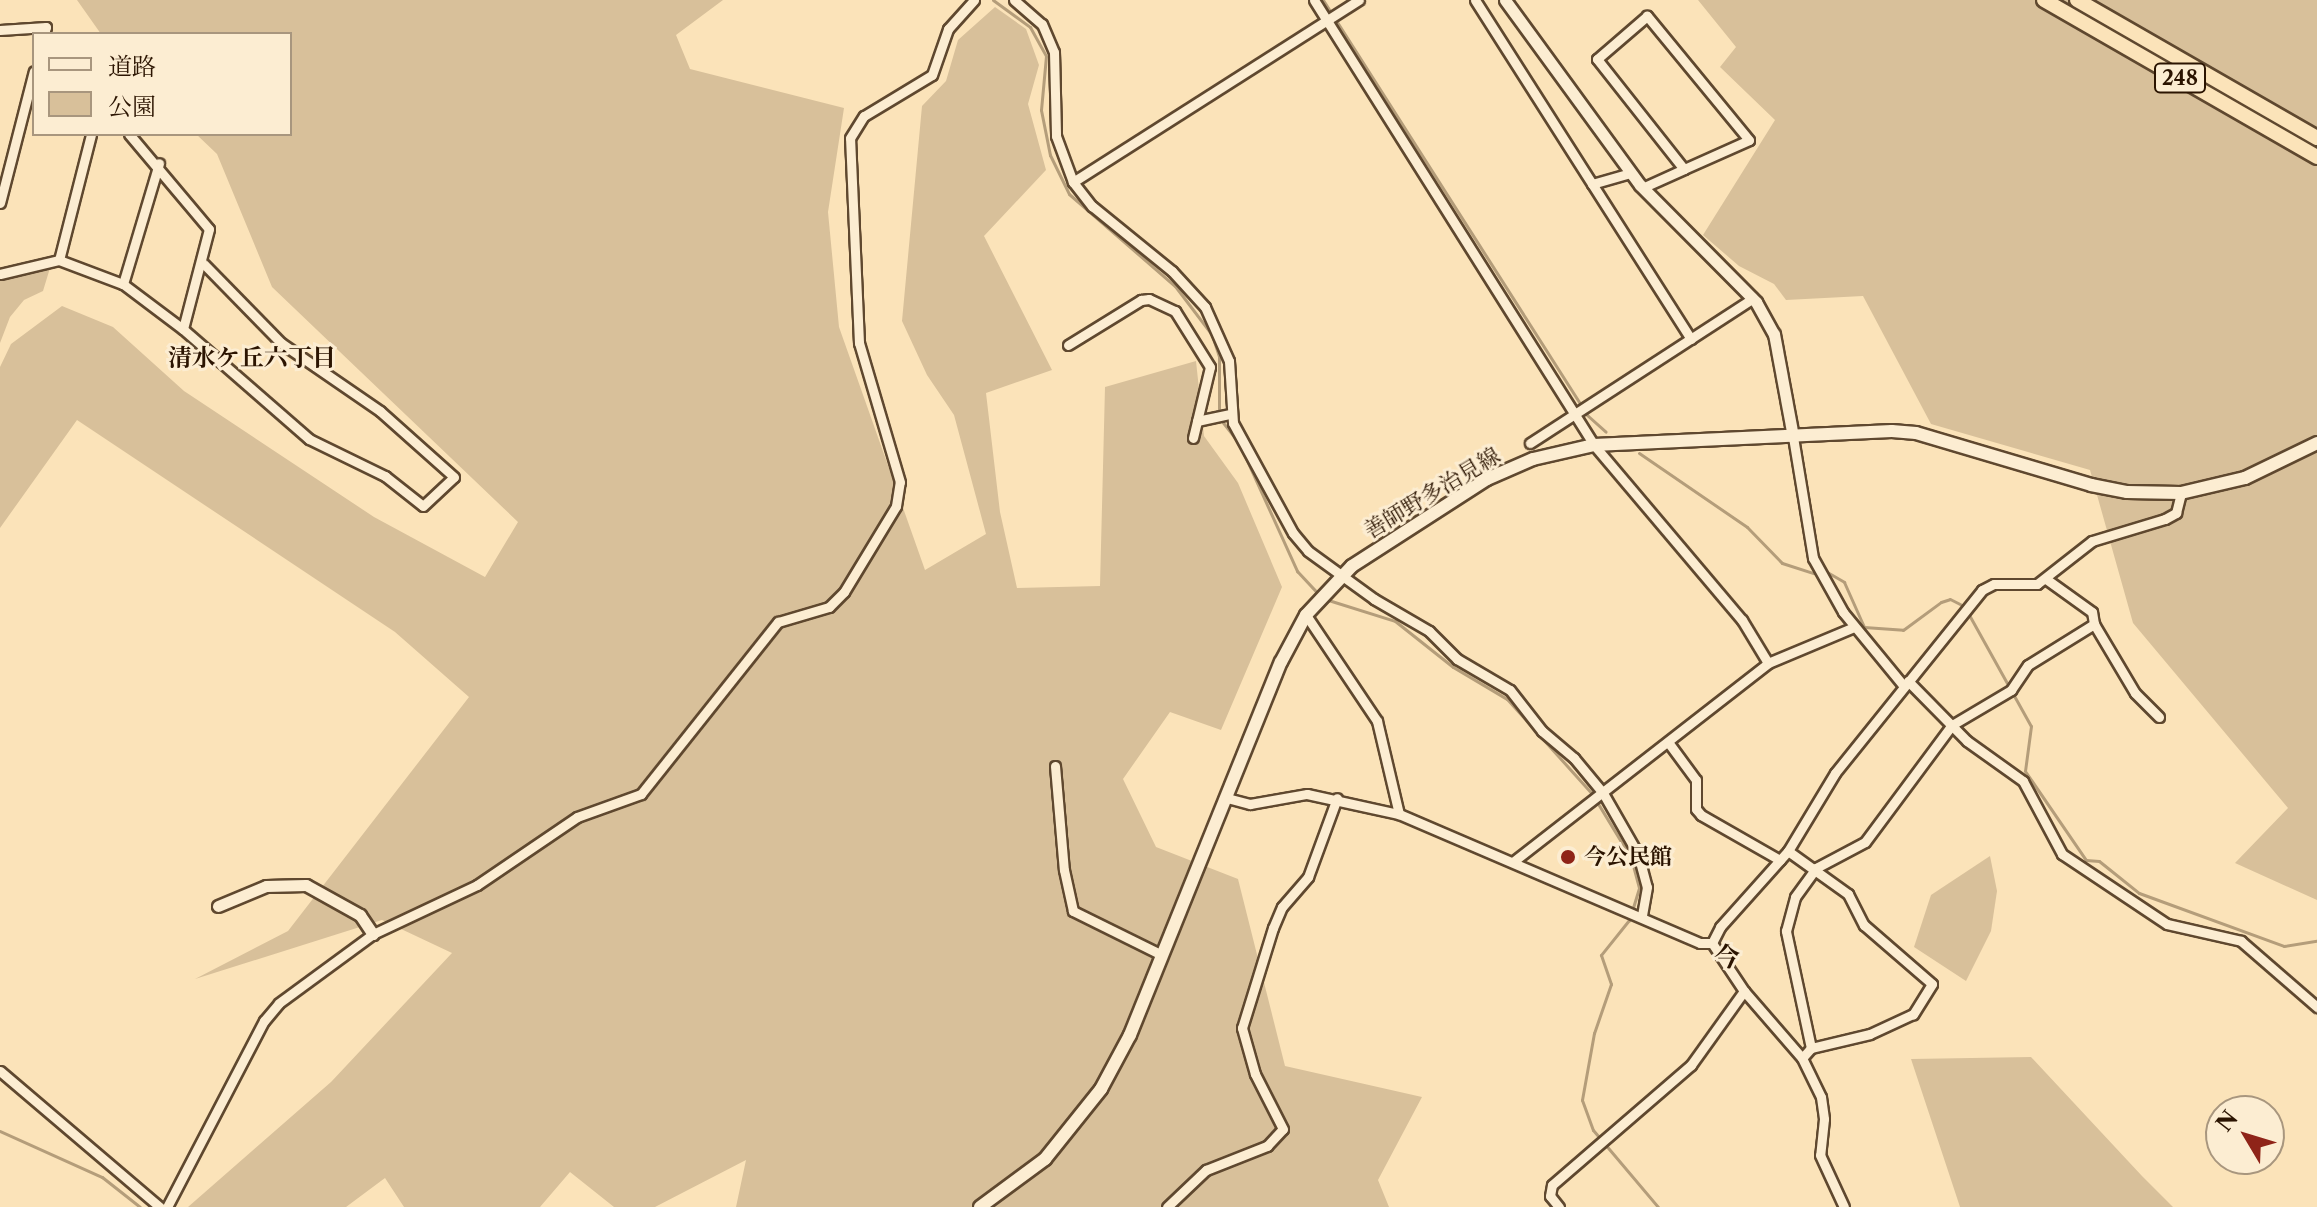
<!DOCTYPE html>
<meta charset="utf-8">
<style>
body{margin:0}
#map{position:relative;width:2317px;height:1207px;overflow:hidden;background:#fbe3b9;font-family:"Libre Caslon Text","Noto Serif JP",serif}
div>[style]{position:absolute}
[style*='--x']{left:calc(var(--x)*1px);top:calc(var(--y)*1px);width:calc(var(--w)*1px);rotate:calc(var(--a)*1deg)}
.green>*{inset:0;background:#d8c09a}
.stream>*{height:3px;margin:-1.5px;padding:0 1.5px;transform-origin:1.5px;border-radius:1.5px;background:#b49d7a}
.roads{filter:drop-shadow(2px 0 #5f482f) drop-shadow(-2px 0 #5f482f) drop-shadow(0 2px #5f482f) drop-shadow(0 -2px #5f482f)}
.minor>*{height:9px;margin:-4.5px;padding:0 4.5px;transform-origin:4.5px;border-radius:4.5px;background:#fcedd2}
.tertiary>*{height:11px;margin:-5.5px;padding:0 5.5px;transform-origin:5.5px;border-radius:5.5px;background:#fcedd2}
.secondary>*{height:12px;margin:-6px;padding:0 6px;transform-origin:6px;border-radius:6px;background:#fcedd2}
.trunk>*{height:14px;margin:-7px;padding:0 7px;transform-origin:7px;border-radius:7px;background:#fbe3b9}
.dots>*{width:22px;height:22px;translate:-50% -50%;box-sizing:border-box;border:4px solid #fcedd2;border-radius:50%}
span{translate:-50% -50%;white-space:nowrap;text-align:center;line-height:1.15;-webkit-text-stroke:6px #fcedd2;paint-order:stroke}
.shield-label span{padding:2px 6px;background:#fcedd2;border:2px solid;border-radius:6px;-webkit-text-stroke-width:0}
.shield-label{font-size:20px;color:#2b1401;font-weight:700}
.street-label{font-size:22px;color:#2b1401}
.poi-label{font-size:22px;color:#2b1401;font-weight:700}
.left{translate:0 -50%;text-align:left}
.neighbourhood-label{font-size:24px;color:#2b1401;font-weight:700}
.quarter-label{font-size:26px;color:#2b1401;font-weight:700}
.legend{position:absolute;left:32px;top:32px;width:260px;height:104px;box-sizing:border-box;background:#fcedd2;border:2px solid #a8967e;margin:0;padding:10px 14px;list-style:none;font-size:24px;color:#2b1401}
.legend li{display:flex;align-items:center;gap:16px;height:40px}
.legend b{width:40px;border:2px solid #a8967e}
.north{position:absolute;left:2205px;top:1095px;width:80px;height:80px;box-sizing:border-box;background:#fcedd2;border:2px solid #a8967e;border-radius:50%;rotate:308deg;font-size:22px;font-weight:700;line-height:32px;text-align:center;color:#2b1401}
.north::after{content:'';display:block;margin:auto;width:28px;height:36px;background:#8f2418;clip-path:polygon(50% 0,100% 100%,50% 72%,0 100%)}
</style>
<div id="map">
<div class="green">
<i style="clip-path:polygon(77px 0,723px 0,676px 35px,690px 69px,844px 108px,828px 212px,839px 327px,925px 570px,986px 534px,954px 415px,927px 375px,902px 321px,922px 106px,946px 81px,958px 40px,995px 7px,1026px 29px,1039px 65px,1028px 104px,1046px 170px,984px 236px,1052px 370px,986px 393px,1000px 512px,1017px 588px,1100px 586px,1105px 387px,1196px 361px,1204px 436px,1238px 483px,1282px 587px,1221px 730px,1170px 712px,1123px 779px,1156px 847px,1238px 879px,1285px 1066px,1422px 1097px,1378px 1180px,1389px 1207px,736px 1207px,746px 1160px,655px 1207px,614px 1207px,570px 1172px,540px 1207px,404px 1207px,385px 1178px,346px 1207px,188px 1207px,331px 1082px,452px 953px,382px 920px,195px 979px,288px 931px,469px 697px,395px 632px,77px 420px,0 528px,0 367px,11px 344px,62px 306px,113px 327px,184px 391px,374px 517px,485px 577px,518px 522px,272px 287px,217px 154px,196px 134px,290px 134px,290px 34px,101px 34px)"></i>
<i style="clip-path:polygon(1698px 0,2317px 0,2317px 900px,2235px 863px,2288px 808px,2133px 623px,2090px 470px,1931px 424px,1863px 296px,1786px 300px,1774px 284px,1739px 266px,1703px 235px,1775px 120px,1720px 67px,1736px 47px)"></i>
<i style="clip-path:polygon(50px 268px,43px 291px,24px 300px,10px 317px,0 343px,0 278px)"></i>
<i style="clip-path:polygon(1990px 856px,1997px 891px,1991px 931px,1966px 981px,1914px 947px,1931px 895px)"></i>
<i style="clip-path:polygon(2031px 1057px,2142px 1176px,2173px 1207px,1960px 1207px,1911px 1059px)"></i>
</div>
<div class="stream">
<i style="--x:993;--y:0;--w:46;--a:36.1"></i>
<i style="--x:1030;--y:27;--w:33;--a:61"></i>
<i style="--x:1046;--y:56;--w:54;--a:95.3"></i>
<i style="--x:1041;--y:110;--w:46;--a:78.7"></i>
<i style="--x:1050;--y:155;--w:43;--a:64"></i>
<i style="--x:1069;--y:194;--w:140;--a:41"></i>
<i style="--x:1175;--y:286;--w:61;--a:52.9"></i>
<i style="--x:1212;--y:335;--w:23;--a:72"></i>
<i style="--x:1219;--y:357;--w:55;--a:90"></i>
<i style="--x:1323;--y:0;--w:492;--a:57.5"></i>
<i style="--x:1587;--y:415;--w:25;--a:42"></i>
<i style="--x:1221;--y:420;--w:29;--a:52"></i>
<i style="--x:1239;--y:443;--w:141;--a:65.6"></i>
<i style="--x:1297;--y:571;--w:33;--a:47"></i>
<i style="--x:1639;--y:453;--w:131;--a:34.4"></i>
<i style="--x:1747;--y:527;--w:50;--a:45.8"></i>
<i style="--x:1782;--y:563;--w:33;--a:18"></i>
<i style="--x:1827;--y:572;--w:20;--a:30"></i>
<i style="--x:1844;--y:582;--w:49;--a:66"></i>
<i style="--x:1864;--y:627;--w:39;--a:4"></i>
<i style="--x:1903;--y:630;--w:47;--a:-36.4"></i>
<i style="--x:1941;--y:602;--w:9;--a:-18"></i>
<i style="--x:1950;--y:599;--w:16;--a:27"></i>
<i style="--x:1325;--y:599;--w:73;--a:17.4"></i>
<i style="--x:1395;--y:621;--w:74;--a:38.4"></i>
<i style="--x:1453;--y:667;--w:63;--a:30.7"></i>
<i style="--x:1507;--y:699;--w:129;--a:48.1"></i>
<i style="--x:1968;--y:613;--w:129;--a:60.9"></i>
<i style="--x:2031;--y:726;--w:45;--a:97.6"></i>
<i style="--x:2025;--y:771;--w:108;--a:55.6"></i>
<i style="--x:2086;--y:860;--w:13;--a:4"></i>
<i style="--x:2099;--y:861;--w:51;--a:38.7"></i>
<i style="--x:2139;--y:893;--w:154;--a:20.1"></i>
<i style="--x:2284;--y:946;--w:33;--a:-9"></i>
<i style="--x:1597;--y:802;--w:66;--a:58.7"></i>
<i style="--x:1631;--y:858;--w:31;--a:75"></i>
<i style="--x:1639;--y:888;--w:34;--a:107"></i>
<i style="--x:1629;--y:920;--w:45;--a:128.7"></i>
<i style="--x:1601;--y:955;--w:31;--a:71"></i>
<i style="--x:1611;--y:984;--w:52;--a:109.1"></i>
<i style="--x:1594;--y:1033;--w:68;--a:100.2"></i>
<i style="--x:1582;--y:1100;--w:32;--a:70"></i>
<i style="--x:1593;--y:1130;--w:101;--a:49.8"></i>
<i style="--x:0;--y:1131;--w:112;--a:24.3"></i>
<i style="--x:102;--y:1177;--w:48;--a:38.3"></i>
</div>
<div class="roads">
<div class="minor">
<i style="--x:1014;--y:0;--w:37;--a:41"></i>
<i style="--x:1042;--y:24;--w:30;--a:67"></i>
<i style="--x:1054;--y:52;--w:84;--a:88.6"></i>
<i style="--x:1056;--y:136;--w:49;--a:69.7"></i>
<i style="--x:1073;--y:182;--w:31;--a:52"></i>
<i style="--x:1092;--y:206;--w:103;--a:39.1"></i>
<i style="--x:1172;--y:271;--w:49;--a:47.5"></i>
<i style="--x:1205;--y:307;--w:59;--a:66"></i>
<i style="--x:1229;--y:361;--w:62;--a:86.3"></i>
<i style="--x:1233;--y:423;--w:125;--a:61.4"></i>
<i style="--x:1293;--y:533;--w:23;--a:50"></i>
<i style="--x:1308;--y:551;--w:82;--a:36"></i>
<i style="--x:1374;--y:599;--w:64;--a:30.2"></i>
<i style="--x:1429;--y:631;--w:40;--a:45"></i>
<i style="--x:1457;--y:659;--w:61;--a:30.3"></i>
<i style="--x:1510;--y:690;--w:52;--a:52"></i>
<i style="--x:1542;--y:731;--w:42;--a:40.2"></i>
<i style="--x:1574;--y:758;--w:45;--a:50.4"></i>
<i style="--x:1603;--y:793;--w:70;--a:60.2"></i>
<i style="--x:1638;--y:854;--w:34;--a:75"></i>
<i style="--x:1647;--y:887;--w:29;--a:100"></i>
<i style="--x:1314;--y:0;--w:526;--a:57.82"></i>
<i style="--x:1594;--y:445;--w:229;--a:49.8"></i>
<i style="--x:1742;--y:620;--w:50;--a:58.8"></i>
<i style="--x:1475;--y:0;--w:402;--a:57.5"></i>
<i style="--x:0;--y:30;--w:46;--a:-3.7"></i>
<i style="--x:46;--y:27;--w:7;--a:106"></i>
<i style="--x:129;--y:134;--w:124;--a:49.9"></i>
<i style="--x:209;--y:229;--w:103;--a:104.6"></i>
<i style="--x:1073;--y:182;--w:339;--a:-32.5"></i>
<i style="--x:1592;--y:184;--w:40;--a:-16"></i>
<i style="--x:1642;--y:188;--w:46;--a:-24.3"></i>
<i style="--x:1684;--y:169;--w:71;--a:-24"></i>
<i style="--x:1749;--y:140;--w:161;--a:-129.4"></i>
<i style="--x:1647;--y:16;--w:66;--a:139.3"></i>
<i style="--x:1597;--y:59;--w:140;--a:51.7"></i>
<i style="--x:0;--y:203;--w:136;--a:-75.6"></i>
<i style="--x:59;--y:260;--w:130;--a:-75.7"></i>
<i style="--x:0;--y:274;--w:61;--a:-13.3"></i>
<i style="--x:59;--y:260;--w:68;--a:20.6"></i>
<i style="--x:123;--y:284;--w:75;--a:36.9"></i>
<i style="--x:183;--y:329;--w:167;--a:41.1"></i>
<i style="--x:309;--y:439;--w:85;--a:26"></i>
<i style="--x:385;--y:476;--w:48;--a:38.3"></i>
<i style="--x:423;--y:506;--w:42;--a:-43.1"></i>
<i style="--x:454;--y:477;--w:99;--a:-138.3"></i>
<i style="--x:380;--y:411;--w:120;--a:-145.5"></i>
<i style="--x:281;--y:343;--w:110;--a:-134.3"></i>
<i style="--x:123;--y:284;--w:126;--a:-73.4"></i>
<i style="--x:1068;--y:345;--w:86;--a:-31.7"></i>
<i style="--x:1141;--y:300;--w:8;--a:-7"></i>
<i style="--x:1149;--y:299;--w:29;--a:25"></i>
<i style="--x:1175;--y:311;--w:66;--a:58"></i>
<i style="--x:1210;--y:367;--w:73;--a:103.5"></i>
<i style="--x:1197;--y:421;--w:34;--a:-12"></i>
<i style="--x:1793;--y:437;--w:123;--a:80.6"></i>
<i style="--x:1813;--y:558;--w:62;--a:60.9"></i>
<i style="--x:1843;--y:612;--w:94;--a:50.6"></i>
<i style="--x:1530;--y:443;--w:266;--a:-33"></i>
<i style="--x:1306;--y:615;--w:128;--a:56.2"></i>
<i style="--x:1377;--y:721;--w:96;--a:76.7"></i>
<i style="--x:2094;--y:624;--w:80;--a:59.3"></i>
<i style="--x:2135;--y:693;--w:34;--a:45"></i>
<i style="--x:1908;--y:681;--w:84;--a:45.5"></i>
<i style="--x:1967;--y:741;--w:69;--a:35.5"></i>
<i style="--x:2023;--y:781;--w:83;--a:61.9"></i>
<i style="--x:2062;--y:854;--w:126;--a:33.7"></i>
<i style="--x:2167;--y:924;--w:76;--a:12.9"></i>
<i style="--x:2241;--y:941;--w:101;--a:41"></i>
<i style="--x:1668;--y:742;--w:47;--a:53.6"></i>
<i style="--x:1696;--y:780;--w:29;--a:90"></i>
<i style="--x:1696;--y:809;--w:8;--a:50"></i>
<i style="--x:1701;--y:815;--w:91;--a:29.7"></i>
<i style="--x:1055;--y:766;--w:104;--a:85.1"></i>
<i style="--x:1064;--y:870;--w:42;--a:77.6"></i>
<i style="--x:1073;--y:911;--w:99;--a:26.3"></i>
<i style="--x:1227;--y:798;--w:24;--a:15"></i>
<i style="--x:1250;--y:804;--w:58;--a:-10"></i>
<i style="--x:1307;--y:794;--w:94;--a:12.3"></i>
<i style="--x:1399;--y:814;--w:327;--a:23.2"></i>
<i style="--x:1700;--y:943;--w:12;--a:0"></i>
<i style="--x:1788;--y:851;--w:74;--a:35.6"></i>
<i style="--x:1848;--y:894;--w:35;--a:63"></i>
<i style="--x:1864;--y:925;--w:90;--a:40.9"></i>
<i style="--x:1932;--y:984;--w:36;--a:122"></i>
<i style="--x:1913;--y:1014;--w:47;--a:155.1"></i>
<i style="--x:1870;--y:1034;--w:61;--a:166.7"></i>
<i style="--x:1811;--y:1048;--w:13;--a:132"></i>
<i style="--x:1514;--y:861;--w:322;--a:-37.9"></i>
<i style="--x:1768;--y:663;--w:93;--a:-22.7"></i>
<i style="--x:1712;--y:943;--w:18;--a:-63"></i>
<i style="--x:1720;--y:927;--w:102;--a:-48.2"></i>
<i style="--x:1788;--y:851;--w:91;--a:-58.9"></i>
<i style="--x:1835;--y:773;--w:235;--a:-51.2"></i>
<i style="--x:1982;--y:590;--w:13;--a:-27"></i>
<i style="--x:1994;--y:584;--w:43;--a:0"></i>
<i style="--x:2037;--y:584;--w:70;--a:-38"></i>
<i style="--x:2092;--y:541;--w:76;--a:-16.8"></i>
<i style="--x:2165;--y:519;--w:13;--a:-29"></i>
<i style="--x:2176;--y:513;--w:21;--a:-76"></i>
<i style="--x:1712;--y:943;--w:58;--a:56.3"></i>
<i style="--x:1744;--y:991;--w:89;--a:49.1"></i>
<i style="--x:1802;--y:1058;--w:43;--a:64"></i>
<i style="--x:1821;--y:1097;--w:22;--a:82"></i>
<i style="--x:1824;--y:1119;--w:36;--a:96"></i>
<i style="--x:1820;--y:1155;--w:57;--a:65.2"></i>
<i style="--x:1811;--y:1048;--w:120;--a:-102.1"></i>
<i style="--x:1786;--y:931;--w:35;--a:-75"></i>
<i style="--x:1795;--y:897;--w:36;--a:-54"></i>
<i style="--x:1816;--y:868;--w:55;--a:-28"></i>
<i style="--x:1865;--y:842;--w:146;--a:-53.4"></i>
<i style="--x:1952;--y:725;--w:69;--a:-30.7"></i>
<i style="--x:2011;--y:690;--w:30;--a:-56"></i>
<i style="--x:2028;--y:665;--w:78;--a:-31.8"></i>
<i style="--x:2094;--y:624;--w:12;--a:-99"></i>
<i style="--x:2092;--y:612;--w:57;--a:-144.3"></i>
<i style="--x:0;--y:1071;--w:210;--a:40.4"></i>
<i style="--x:167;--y:1207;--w:210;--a:-62.5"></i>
<i style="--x:264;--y:1021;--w:23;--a:-50"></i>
<i style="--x:279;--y:1003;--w:117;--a:-36.3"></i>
<i style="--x:373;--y:934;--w:115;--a:-25.2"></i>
<i style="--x:477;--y:885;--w:121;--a:-34.2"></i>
<i style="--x:577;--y:817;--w:68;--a:-19.8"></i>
<i style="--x:641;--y:794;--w:220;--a:-51.5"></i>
<i style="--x:778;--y:622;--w:53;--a:-16.4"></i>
<i style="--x:829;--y:607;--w:21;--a:-45"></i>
<i style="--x:844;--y:592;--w:100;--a:-58.8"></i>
<i style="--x:896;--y:506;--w:24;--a:-81"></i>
<i style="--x:900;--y:482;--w:145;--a:-106.4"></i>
<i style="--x:859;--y:343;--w:205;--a:-92.5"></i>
<i style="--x:850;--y:138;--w:26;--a:-58"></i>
<i style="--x:864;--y:116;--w:79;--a:-31.1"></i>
<i style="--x:932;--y:75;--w:49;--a:-70.8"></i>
<i style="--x:948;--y:29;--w:39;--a:-48"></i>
<i style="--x:1167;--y:1207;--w:54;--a:-43.5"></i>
<i style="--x:1206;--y:1170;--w:66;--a:-21.5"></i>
<i style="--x:1267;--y:1146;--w:23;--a:-47"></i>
<i style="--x:1283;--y:1129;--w:62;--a:-117"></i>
<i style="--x:1255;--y:1074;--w:48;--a:-105.8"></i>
<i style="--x:1242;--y:1028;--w:105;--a:-72.8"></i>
<i style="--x:1273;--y:928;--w:23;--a:-67"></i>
<i style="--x:1282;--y:907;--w:40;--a:-49"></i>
<i style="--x:1308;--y:877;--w:84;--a:-69.8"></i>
<i style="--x:1559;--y:1207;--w:14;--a:-129"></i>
<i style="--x:1550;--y:1196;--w:11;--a:-80"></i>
<i style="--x:1552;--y:1185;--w:184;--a:-40.8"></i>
<i style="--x:1691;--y:1065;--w:91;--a:-54.4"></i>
</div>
<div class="tertiary">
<i style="--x:1505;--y:0;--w:229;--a:53.9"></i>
<i style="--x:1640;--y:185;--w:165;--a:45.2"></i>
<i style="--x:1756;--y:302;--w:37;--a:61"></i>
<i style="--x:1774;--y:334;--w:105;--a:79.5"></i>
<i style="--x:218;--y:906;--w:52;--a:-22.6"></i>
<i style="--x:266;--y:886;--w:40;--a:-1.4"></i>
<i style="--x:306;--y:885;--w:62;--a:29.1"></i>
<i style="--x:360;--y:915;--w:23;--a:56"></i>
</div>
<div class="secondary">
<i style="--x:980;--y:1207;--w:81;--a:-36.4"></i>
<i style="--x:1045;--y:1159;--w:90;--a:-51.3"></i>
<i style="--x:1101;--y:1089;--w:61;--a:-61.8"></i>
<i style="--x:1130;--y:1035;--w:402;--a:-68"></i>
<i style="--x:1281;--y:662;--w:53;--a:-62"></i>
<i style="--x:1306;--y:615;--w:67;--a:-46.8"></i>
<i style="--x:1352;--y:566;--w:161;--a:-32.8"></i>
<i style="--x:1487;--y:479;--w:50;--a:-23.5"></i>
<i style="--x:1533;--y:459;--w:63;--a:-12.9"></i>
<i style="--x:1594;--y:445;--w:298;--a:-2.7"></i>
<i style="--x:1892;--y:431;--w:24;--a:5"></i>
<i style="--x:1916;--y:433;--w:183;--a:16.5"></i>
<i style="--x:2091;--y:485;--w:37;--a:11"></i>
<i style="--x:2127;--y:492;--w:54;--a:1.1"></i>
<i style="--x:2181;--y:493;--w:66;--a:-13.2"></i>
<i style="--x:2245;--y:478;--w:80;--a:-25.9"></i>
</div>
<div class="trunk">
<i style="--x:2044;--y:0;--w:315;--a:29.9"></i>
<i style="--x:2077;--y:0;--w:277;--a:29.9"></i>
</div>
</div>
<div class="dots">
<i style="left:1568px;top:857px;background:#8f2418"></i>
</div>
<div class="shield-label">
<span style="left:2180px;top:78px">248</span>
</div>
<div class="street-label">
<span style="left:1432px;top:493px;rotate:-31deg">善師野多治見線</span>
</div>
<div class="poi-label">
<span class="left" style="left:1584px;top:857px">今公民館</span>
</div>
<div class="neighbourhood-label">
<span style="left:252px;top:358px">清水ケ丘六丁目</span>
</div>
<div class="quarter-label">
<span style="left:1727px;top:958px">今</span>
</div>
<ul class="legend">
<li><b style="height:10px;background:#fcedd2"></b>道路</li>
<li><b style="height:22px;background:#d8c09a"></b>公園</li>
</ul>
<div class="north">N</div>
</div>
